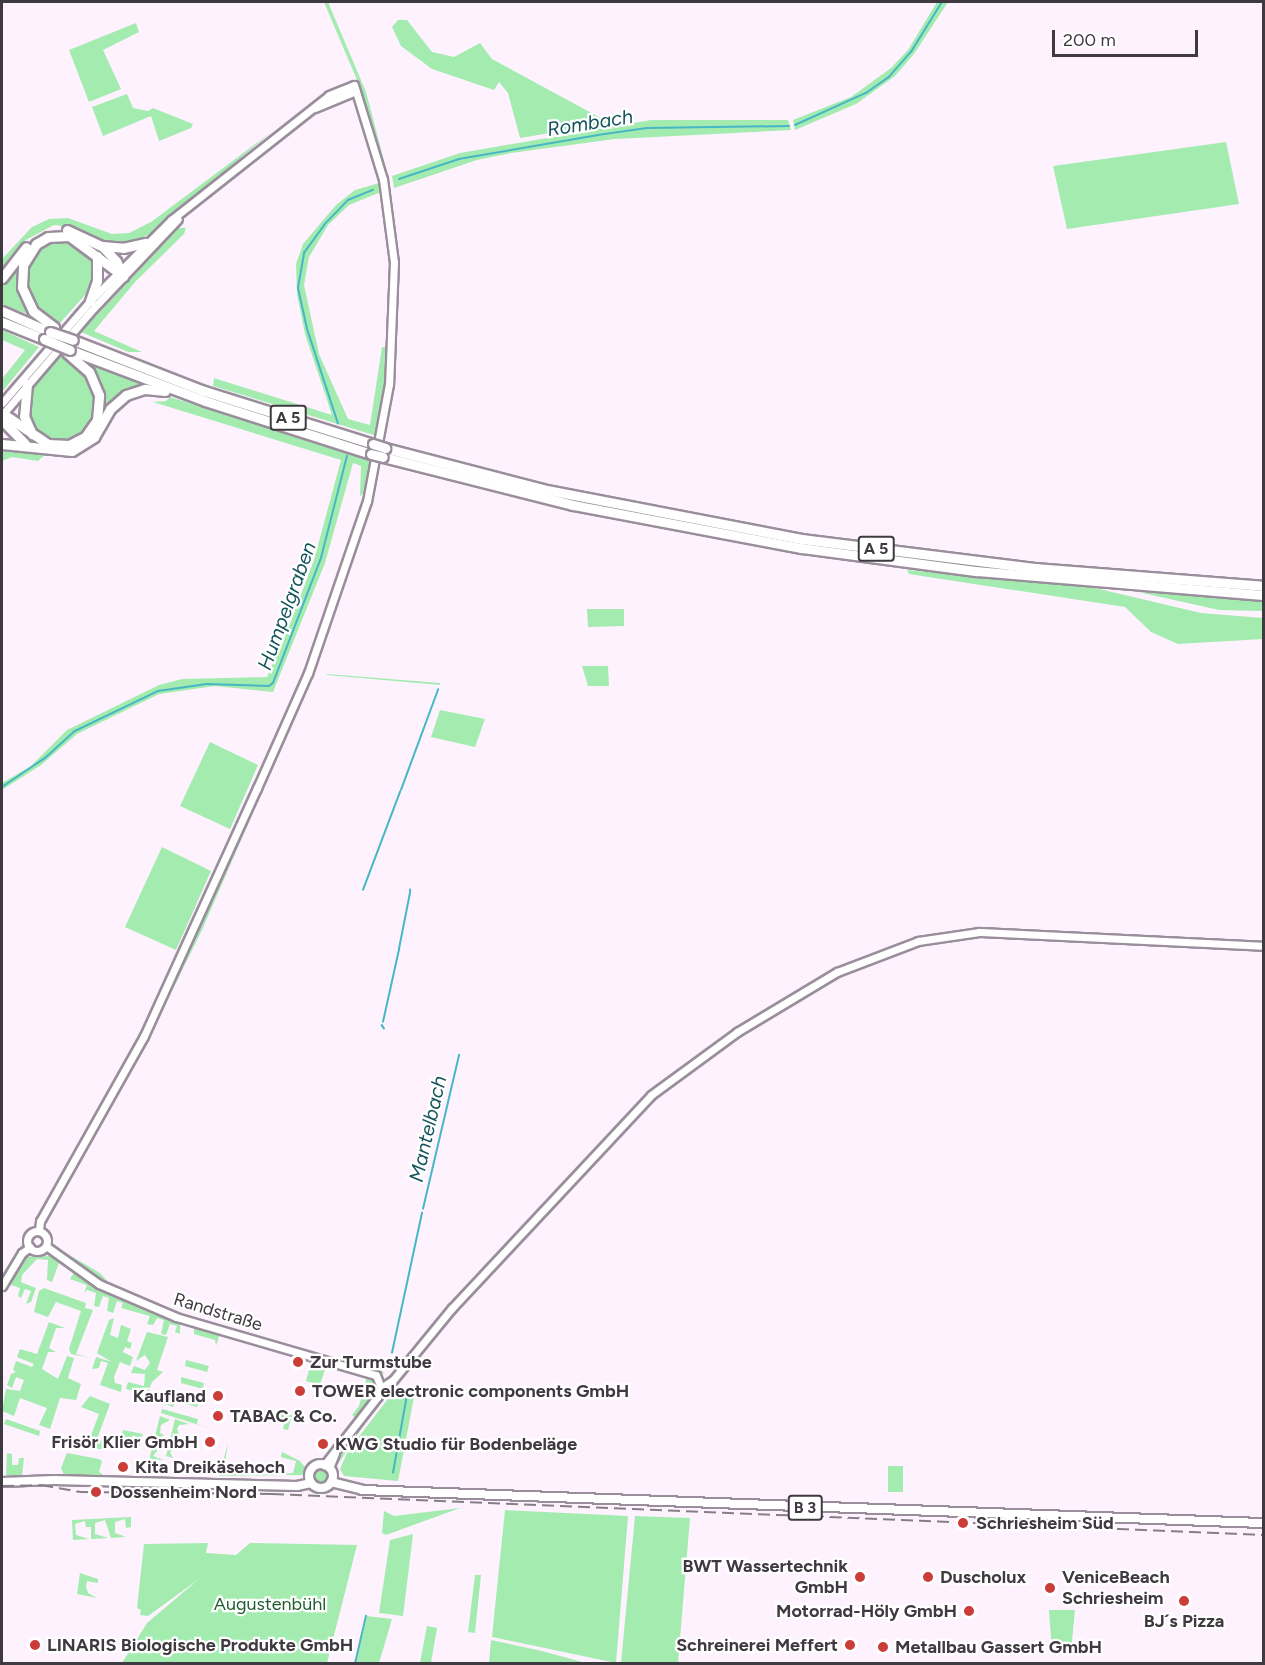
<!DOCTYPE html>
<meta charset="utf-8">
<style>
body{margin:0}
#map{position:relative;width:1265px;height:1665px;overflow:hidden;background:#fdf2fe;font-family:Figtree,sans-serif}
div>[style]{position:absolute}
[style*='--x']{left:calc(var(--x)*1px);top:calc(var(--y)*1px);width:calc(var(--w)*1px);rotate:calc(var(--a)*1deg)}
.green>*{inset:0;background:#a4ebb0}
.round{border-radius:50%}
.stream>*{height:1.5px;margin:-0.75px;padding:0 0.75px;transform-origin:0.75px;border-radius:0.75px;background:#47b7c5}
.roads{filter:drop-shadow(2px 0 #9a8e9c) drop-shadow(-2px 0 #9a8e9c) drop-shadow(0 2px #9a8e9c) drop-shadow(0 -2px #9a8e9c)}
.secondary>*{height:7px;margin:-3.5px;padding:0 3.5px;transform-origin:3.5px;border-radius:3.5px;background:#fff}
.secondary>.ring{margin:-3.5px;padding:0;box-sizing:content-box;background:none;border:7px solid #fff;border-radius:50%}
.primary>*{height:8px;margin:-4px;padding:0 4px;transform-origin:4px;border-radius:4px;background:#fff}
.primary>.ring{margin:-4px;padding:0;box-sizing:content-box;background:none;border:8px solid #fff;border-radius:50%}
.highway>*{height:9px;margin:-4.5px;padding:0 4.5px;transform-origin:4.5px;border-radius:4.5px;background:#fff}
.rail>*{height:1.5px;margin-top:-0.75px;transform-origin:0;background:repeating-linear-gradient(90deg,#857e86 0 12px,transparent 0 18px)}
.bridges{filter:drop-shadow(2px 0 #9a8e9c) drop-shadow(-2px 0 #9a8e9c) drop-shadow(0 2px #9a8e9c) drop-shadow(0 -2px #9a8e9c)}
.highway-bridge>*{height:9px;margin:-4.5px;padding:0 4.5px;transform-origin:4.5px;border-radius:4.5px;background:#fff}
.dots>*{width:16px;height:16px;translate:-50% -50%;box-sizing:border-box;border:3px solid #fff;border-radius:50%}
span{translate:-50% -50%;white-space:nowrap;text-align:center;line-height:1.15;-webkit-text-stroke:4.5px #fff;paint-order:stroke}
.shield-label span{padding:2px 4px;background:#fff;border:2px solid;border-radius:4px;-webkit-text-stroke-width:0}
.shield-label{font-size:16px;color:#3f3a40;font-weight:700}
.street-label{font-size:18px;color:#3f3a40}
.poi-label{font-size:18px;color:#3f3a40;font-weight:700}
.left{translate:0 -50%;text-align:left}
.right{translate:-100% -50%;text-align:right}
.park-label{font-size:18px;color:#215c30}
.water-label{font-size:20px;color:#14545c;font-style:italic}
.frame{position:absolute;inset:0;border:3px solid #3f3a40;pointer-events:none}
.scale{position:absolute;left:1052px;top:30px;width:146px;height:27px;box-sizing:border-box;border:3px solid #3f3a40;border-top:0;padding-left:8px;font-size:18px;line-height:21px;white-space:nowrap;color:#3f3a40;-webkit-text-stroke:4px #fff;paint-order:stroke}
</style>
<div id="map">
<div class="green">
<i style="clip-path:polygon(324px 2px,328px 2px,366px 92px,387px 172px,357px 80px)"></i>
<i style="clip-path:polygon(937px 2px,948px 2px,914px 54px,895px 76px,856px 104px,795px 130px,793px 120px,851px 97px,891px 68px,908px 50px)"></i>
<i style="clip-path:polygon(398px 20px,407px 20px,432px 52px,454px 57px,480px 43px,492px 59px,610px 123px,520px 138px,508px 93px,499px 82px,494px 90px,432px 69px,401px 46px,392px 27px)"></i>
<i style="clip-path:polygon(136px 23px,139px 32px,103px 50px,121px 89px,89px 102px,69px 50px)"></i>
<i style="clip-path:polygon(127px 94px,133px 108px,148px 111px,153px 108px,193px 124px,191px 128px,159px 141px,151px 116px,103px 136px,92px 107px)"></i>
<i style="clip-path:polygon(651px 120px,788px 120px,791px 130px,615px 139px,511px 153px,477px 160px,394px 188px,392px 176px,460px 153px)"></i>
<i style="clip-path:polygon(270px 133px,150px 234px,132px 242px,113px 244px,77px 228px,54px 225px,26px 240px,2px 274px,2px 259px,32px 227px,49px 219px,68px 218px,112px 234px,129px 233px,151px 222px)"></i>
<i style="clip-path:polygon(1226px 142px,1239px 204px,1067px 229px,1053px 166px)"></i>
<i style="clip-path:polygon(379px 183px,381px 192px,349px 205px,328px 225px,309px 257px,304px 285px,319px 354px,348px 419px,370px 425px,382px 347px,390px 348px,377px 436px,213px 386px,214px 378px,332px 415px,305px 334px,297px 294px,296px 264px,303px 244px,336px 205px,355px 190px)"></i>
<i style="clip-path:polygon(179px 228px,186px 228px,184px 234px,136px 281px,94px 331px,142px 352px,128px 352px,81px 332px)"></i>
<i style="clip-path:polygon(67px 231px,83px 237px,116px 262px,106px 263px,85px 241px,46px 236px,20px 275px,40px 319px,2px 304px,2px 282px,24px 252px,46px 234px)"></i>
<i style="clip-path:polygon(64px 238px,76px 242px,92px 257px,95px 267px,94px 285px,60px 323px,37px 308px,27px 287px,26px 273px,36px 250px)"></i>
<i style="clip-path:polygon(2px 330px,39px 347px,2px 392px,2px 379px,25px 350px,2px 340px)"></i>
<i style="clip-path:polygon(60px 356px,81px 369px,95px 391px,93px 418px,82px 435px,66px 441px,47px 439px,39px 433px,28px 413px,34px 386px)"></i>
<i style="clip-path:polygon(79px 358px,149px 385px,123px 392px,93px 435px,78px 446px,60px 450px,22px 438px,7px 419px,38px 441px,56px 448px,75px 445px,94px 429px,101px 409px,100px 389px)"></i>
<i style="clip-path:polygon(170px 397px,372px 460px,365px 493px,360px 496px,361px 466px,353px 463px,325px 563px,273px 692px,215px 686px,159px 694px,77px 734px,41px 765px,2px 790px,2px 783px,31px 766px,67px 730px,159px 685px,182px 679px,267px 677px,290px 624px,314px 560px,341px 460px,153px 402px,166px 401px)"></i>
<i style="clip-path:polygon(2px 447px,33px 450px,46px 454px,38px 461px,12px 457px,2px 461px)"></i>
<i style="clip-path:polygon(907px 570px,1095px 588px,1201px 613px,1263px 618px,1263px 639px,1178px 644px,1151px 632px,1125px 607px,909px 574px)"></i>
<i style="clip-path:polygon(1138px 592px,1263px 598px,1263px 611px,1219px 610px)"></i>
<i style="clip-path:polygon(587px 609px,624px 609px,624px 626px,588px 627px)"></i>
<i style="clip-path:polygon(582px 666px,608px 666px,609px 686px,588px 686px)"></i>
<i style="clip-path:polygon(327px 674px,440px 683px,440px 685px,327px 675px)"></i>
<i style="clip-path:polygon(309px 684px,202px 930px,146px 1044px,45px 1223px,168px 991px)"></i>
<i style="clip-path:polygon(440px 710px,485px 719px,475px 747px,431px 737px)"></i>
<i style="clip-path:polygon(210px 742px,258px 765px,230px 829px,180px 806px)"></i>
<i style="clip-path:polygon(162px 847px,211px 871px,176px 950px,125px 927px)"></i>
<i style="clip-path:polygon(34px 1225px,25px 1245px,2px 1280px,2px 1276px)"></i>
<i style="clip-path:polygon(54px 1246px,100px 1273px,110px 1284px,90px 1274px)"></i>
<i style="clip-path:polygon(52px 1256px,60px 1260px,52px 1282px,47px 1280px,48px 1260px,37px 1259px,22px 1275px,21px 1282px,36px 1288px,31px 1302px,26px 1304px,31px 1291px,25px 1289px,21px 1298px,18px 1296px,20px 1288px,11px 1285px,13px 1276px,25px 1257px)"></i>
<i style="clip-path:polygon(75px 1271px,108px 1292px,180px 1321px,180px 1334px,175px 1332px,177px 1326px,170px 1324px,166px 1335px,161px 1334px,164px 1320px,157px 1318px,153px 1325px,147px 1324px,150px 1316px,121px 1308px,123px 1303px,117px 1301px,113px 1313px,107px 1311px,109px 1298px,103px 1296px,99px 1307px,94px 1306px,96px 1293px,87px 1290px,84px 1293px,87px 1285px,70px 1279px)"></i>
<i style="clip-path:polygon(44px 1288px,86px 1303px,85px 1308px,93px 1310px,76px 1354px,91px 1358px,71px 1354px,69px 1349px,81px 1311px,56px 1302px,48px 1317px,34px 1312px,39px 1291px)"></i>
<i style="clip-path:polygon(114px 1318px,110px 1335px,118px 1338px,121px 1325px,131px 1329px,127px 1341px,132px 1343px,130px 1349px,125px 1347px,123px 1352px,133px 1357px,130px 1366px,120px 1362px,114px 1377px,115px 1383px,122px 1385px,121px 1392px,100px 1385px,108px 1363px,101px 1361px,99px 1368px,92px 1369px,96px 1357px,112px 1362px,97px 1353px,109px 1320px)"></i>
<i style="clip-path:polygon(195px 1320px,209px 1322px,299px 1348px,298px 1349px)"></i>
<i style="clip-path:polygon(49px 1322px,65px 1328px,56px 1328px,49px 1348px,56px 1352px,48px 1352px,42px 1369px,58px 1379px,67px 1356px,74px 1358px,68px 1378px,81px 1384px,76px 1400px,60px 1398px,50px 1429px,39px 1425px,47px 1408px,20px 1398px,14px 1416px,2px 1411px,6px 1389px,20px 1391px,24px 1380px,16px 1377px,12px 1388px,7px 1385px,11px 1374px,16px 1372px,13px 1370px,16px 1361px,32px 1367px,34px 1364px,17px 1357px,20px 1349px,37px 1354px)"></i>
<i style="clip-path:polygon(194px 1326px,220px 1333px,216px 1346px,215px 1340px,194px 1334px)"></i>
<i style="clip-path:polygon(147px 1332px,168px 1337px,157px 1370px,163px 1372px,152px 1382px,145px 1400px,137px 1398px,138px 1392px,126px 1389px,128px 1382px,144px 1386px,145px 1374px,131px 1373px,134px 1366px,145px 1370px,150px 1363px,145px 1355px,136px 1361px)"></i>
<i style="clip-path:polygon(300px 1349px,382px 1371px,385px 1374px,300px 1350px)"></i>
<i style="clip-path:polygon(312px 1359px,327px 1363px,320px 1385px,306px 1381px)"></i>
<i style="clip-path:polygon(186px 1360px,209px 1366px,207px 1372px,185px 1366px)"></i>
<i style="clip-path:polygon(367px 1376px,374px 1380px,376px 1392px,356px 1418px,352px 1415px,359px 1406px)"></i>
<i style="clip-path:polygon(181px 1377px,204px 1383px,203px 1389px,181px 1383px)"></i>
<i style="clip-path:polygon(391px 1384px,338px 1464px,333px 1462px,385px 1390px)"></i>
<i style="clip-path:polygon(403px 1391px,415px 1392px,398px 1481px,344px 1476px,340px 1469px,348px 1451px,387px 1400px)"></i>
<i style="clip-path:polygon(175px 1393px,200px 1399px,197px 1407px,175px 1401px,173px 1407px,165px 1404px,167px 1399px,173px 1400px)"></i>
<i style="clip-path:polygon(90px 1396px,110px 1404px,97px 1439px,111px 1444px,110px 1449px,86px 1449px,99px 1414px,81px 1407px)"></i>
<i style="clip-path:polygon(162px 1409px,198px 1419px,197px 1424px,215px 1430px,161px 1413px)"></i>
<i style="clip-path:polygon(278px 1411px,292px 1415px,288px 1430px,283px 1429px,285px 1420px,277px 1418px,275px 1425px,271px 1421px,273px 1413px)"></i>
<i style="clip-path:polygon(160px 1416px,170px 1420px,161px 1425px,160px 1433px,164px 1435px,157px 1440px,160px 1447px,153px 1456px,163px 1460px,149px 1460px)"></i>
<i style="clip-path:polygon(6px 1419px,40px 1431px,39px 1436px,4px 1424px)"></i>
<i style="clip-path:polygon(175px 1419px,189px 1424px,179px 1425px,177px 1429px,180px 1436px,174px 1440px,177px 1447px,170px 1452px,173px 1458px,166px 1456px)"></i>
<i style="clip-path:polygon(123px 1430px,143px 1434px,138px 1450px,133px 1448px,138px 1438px,133px 1435px,128px 1448px,121px 1445px)"></i>
<i style="clip-path:polygon(228px 1443px,224px 1469px,252px 1475px,293px 1473px,296px 1461px,281px 1457px,282px 1452px,300px 1461px,305px 1467px,303px 1475px,219px 1476px)"></i>
<i style="clip-path:polygon(7px 1453px,12px 1454px,12px 1465px,18px 1465px,19px 1458px,24px 1458px,22px 1476px,6px 1475px)"></i>
<i style="clip-path:polygon(67px 1453px,99px 1459px,102px 1461px,99px 1472px,106px 1477px,64px 1475px,61px 1468px)"></i>
<i style="clip-path:polygon(888px 1466px,903px 1466px,903px 1492px,888px 1492px)"></i>
<i class="round" style="left:311px;top:1467px;width:20px;height:20px"></i>
<i style="clip-path:polygon(460px 1508px,386px 1535px,382px 1533px,384px 1511px,394px 1516px)"></i>
<i style="clip-path:polygon(505px 1510px,628px 1516px,616px 1663px,492px 1637px)"></i>
<i style="clip-path:polygon(635px 1516px,690px 1518px,678px 1663px,621px 1663px)"></i>
<i style="clip-path:polygon(131px 1517px,131px 1527px,126px 1528px,125px 1519px,115px 1522px,115px 1533px,126px 1537px,111px 1538px,105px 1520px,95px 1523px,95px 1534px,108px 1538px,91px 1539px,91px 1527px,86px 1527px,85px 1521px,75px 1524px,76px 1535px,89px 1539px,73px 1540px,72px 1520px)"></i>
<i style="clip-path:polygon(413px 1534px,403px 1616px,379px 1613px,390px 1540px)"></i>
<i style="clip-path:polygon(208px 1543px,206px 1553px,236px 1555px,250px 1543px,357px 1545px,327px 1663px,122px 1663px,147px 1623px,199px 1579px,148px 1616px,140px 1615px,141px 1610px,137px 1608px,144px 1544px)"></i>
<i style="clip-path:polygon(80px 1573px,98px 1579px,98px 1583px,87px 1581px,86px 1586px,88px 1593px,97px 1598px,77px 1594px)"></i>
<i style="clip-path:polygon(475px 1575px,481px 1575px,475px 1633px,468px 1632px)"></i>
<i style="clip-path:polygon(1049px 1610px,1075px 1610px,1071px 1651px,1062px 1650px,1051px 1639px)"></i>
<i style="clip-path:polygon(367px 1616px,392px 1619px,379px 1663px,356px 1663px)"></i>
<i style="clip-path:polygon(427px 1626px,437px 1628px,431px 1663px,420px 1663px)"></i>
<i style="clip-path:polygon(491px 1640px,542px 1651px,586px 1663px,489px 1663px)"></i>
</div>
<div class="stream">
<i style="--x:795;--y:125;--w:78;--a:-24.3"></i>
<i style="--x:866;--y:93;--w:28;--a:-35"></i>
<i style="--x:889;--y:77;--w:33;--a:-49"></i>
<i style="--x:911;--y:52;--w:59;--a:-58.2"></i>
<i style="--x:399;--y:179;--w:63;--a:-18.4"></i>
<i style="--x:459;--y:159;--w:141;--a:-9.8"></i>
<i style="--x:598;--y:135;--w:49;--a:-8.1"></i>
<i style="--x:647;--y:128;--w:142;--a:-0.8"></i>
<i style="--x:338;--y:424;--w:100;--a:-108.1"></i>
<i style="--x:307;--y:329;--w:42;--a:-102.4"></i>
<i style="--x:298;--y:288;--w:36;--a:-80"></i>
<i style="--x:304;--y:253;--w:34;--a:-54"></i>
<i style="--x:324;--y:225;--w:35;--a:-46"></i>
<i style="--x:348;--y:200;--w:27;--a:-22"></i>
<i style="--x:2;--y:787;--w:52;--a:-34"></i>
<i style="--x:45;--y:758;--w:40;--a:-42"></i>
<i style="--x:75;--y:731;--w:92;--a:-25.7"></i>
<i style="--x:158;--y:691;--w:49;--a:-8.1"></i>
<i style="--x:207;--y:684;--w:62;--a:1.8"></i>
<i style="--x:269;--y:686;--w:5;--a:-37"></i>
<i style="--x:273;--y:683;--w:134;--a:-69"></i>
<i style="--x:321;--y:558;--w:105;--a:-75.7"></i>
<i style="--x:401;--y:790;--w:107;--a:-69.7"></i>
<i style="--x:363;--y:890;--w:105;--a:-69.3"></i>
<i style="--x:410;--y:892;--w:2;--a:-90"></i>
<i style="--x:399;--y:949;--w:57;--a:-78.9"></i>
<i style="--x:383;--y:1022;--w:74;--a:-77.5"></i>
<i style="--x:382;--y:1025;--w:4;--a:56"></i>
<i style="--x:423;--y:1209;--w:158;--a:-76.8"></i>
<i style="--x:392;--y:1353;--w:143;--a:-77.9"></i>
<i style="--x:393;--y:1473;--w:79;--a:-79.8"></i>
<i style="--x:355;--y:1664;--w:49;--a:-77.1"></i>
</div>
<div class="roads">
<div class="secondary">
<i style="--x:315;--y:108;--w:44;--a:-22.5"></i>
<i style="--x:2;--y:403;--w:135;--a:-49.2"></i>
<i style="--x:90;--y:301;--w:115;--a:-45"></i>
<i style="--x:171;--y:220;--w:201;--a:-38.3"></i>
<i style="--x:329;--y:95;--w:27;--a:-22"></i>
<i style="--x:354;--y:85;--w:98;--a:72.9"></i>
<i style="--x:383;--y:179;--w:84;--a:82.5"></i>
<i style="--x:394;--y:262;--w:122;--a:92.3"></i>
<i style="--x:389;--y:384;--w:119;--a:100.6"></i>
<i style="--x:367;--y:501;--w:182;--a:108.9"></i>
<i style="--x:308;--y:673;--w:126;--a:113.9"></i>
<i style="--x:257;--y:788;--w:273;--a:114.5"></i>
<i style="--x:144;--y:1036;--w:212;--a:119.3"></i>
<i style="--x:40;--y:1221;--w:10;--a:96"></i>
<i style="--x:2;--y:415;--w:134;--a:-49.5"></i>
<i style="--x:89;--y:313;--w:129;--a:-46.6"></i>
<i class="ring" style="left:27px;top:1231px;width:13px;height:13px"></i>
<i style="--x:46;--y:1246;--w:65;--a:35.6"></i>
<i style="--x:99;--y:1284;--w:84;--a:23.2"></i>
<i style="--x:176;--y:1317;--w:208;--a:16.2"></i>
<i style="--x:376;--y:1375;--w:14;--a:69"></i>
<i style="--x:381;--y:1388;--w:9;--a:111"></i>
<i style="--x:378;--y:1396;--w:88;--a:128"></i>
<i style="--x:2;--y:1286;--w:39;--a:-59"></i>
<i style="--x:22;--y:1253;--w:10;--a:-37"></i>
<i style="--x:381;--y:1388;--w:14;--a:-34"></i>
<i style="--x:393;--y:1380;--w:93;--a:-50.7"></i>
<i style="--x:452;--y:1308;--w:291;--a:-46.9"></i>
<i style="--x:651;--y:1095;--w:107;--a:-36.2"></i>
<i style="--x:737;--y:1032;--w:117;--a:-31"></i>
<i style="--x:837;--y:972;--w:87;--a:-20.9"></i>
<i style="--x:918;--y:941;--w:62;--a:-8.4"></i>
<i style="--x:979;--y:932;--w:285;--a:2.8"></i>
<i style="--x:329;--y:1468;--w:16;--a:-68"></i>
</div>
<div class="primary">
<i class="ring" style="left:309px;top:1464px;width:16px;height:16px"></i>
<i style="--x:2;--y:1482;--w:52;--a:-2.2"></i>
<i style="--x:54;--y:1480;--w:243;--a:1.4"></i>
<i style="--x:297;--y:1486;--w:14;--a:-12"></i>
<i style="--x:331;--y:1482;--w:32;--a:14"></i>
<i style="--x:362;--y:1490;--w:903;--a:2.1"></i>
</div>
<div class="highway">
<i style="--x:67;--y:230;--w:38;--a:25"></i>
<i style="--x:102;--y:246;--w:21;--a:47"></i>
<i style="--x:116;--y:261;--w:17;--a:65"></i>
<i style="--x:102;--y:246;--w:21;--a:5"></i>
<i style="--x:123;--y:248;--w:23;--a:-13"></i>
<i style="--x:2;--y:278;--w:39;--a:-52"></i>
<i style="--x:90;--y:301;--w:21;--a:-71"></i>
<i style="--x:97;--y:281;--w:25;--a:-90"></i>
<i style="--x:2;--y:311;--w:52;--a:23.6"></i>
<i style="--x:2;--y:322;--w:45;--a:22"></i>
<i style="--x:54;--y:327;--w:26;--a:-143"></i>
<i style="--x:33;--y:311;--w:26;--a:-115"></i>
<i style="--x:22;--y:287;--w:22;--a:-87"></i>
<i style="--x:23;--y:265;--w:25;--a:-58"></i>
<i style="--x:36;--y:244;--w:14;--a:-30"></i>
<i style="--x:48;--y:237;--w:21;--a:-3"></i>
<i style="--x:69;--y:236;--w:67;--a:36.5"></i>
<i style="--x:73;--y:340;--w:141;--a:21.3"></i>
<i style="--x:204;--y:391;--w:177;--a:17.4"></i>
<i style="--x:70;--y:350;--w:144;--a:20.7"></i>
<i style="--x:205;--y:401;--w:174;--a:17.7"></i>
<i style="--x:27;--y:384;--w:32;--a:95"></i>
<i style="--x:24;--y:416;--w:20;--a:66"></i>
<i style="--x:2;--y:413;--w:55;--a:34"></i>
<i style="--x:48;--y:444;--w:21;--a:3"></i>
<i style="--x:69;--y:445;--w:18;--a:-27"></i>
<i style="--x:85;--y:437;--w:21;--a:-55"></i>
<i style="--x:97;--y:420;--w:25;--a:-85"></i>
<i style="--x:99;--y:395;--w:25;--a:-113"></i>
<i style="--x:89;--y:372;--w:29;--a:-139"></i>
<i style="--x:2;--y:420;--w:33;--a:46"></i>
<i style="--x:2;--y:444;--w:70;--a:5.7"></i>
<i style="--x:72;--y:451;--w:26;--a:-32"></i>
<i style="--x:94;--y:437;--w:32;--a:-60"></i>
<i style="--x:110;--y:409;--w:21;--a:-41"></i>
<i style="--x:126;--y:395;--w:20;--a:-18"></i>
<i style="--x:145;--y:389;--w:20;--a:6"></i>
<i style="--x:385;--y:448;--w:162;--a:14.6"></i>
<i style="--x:542;--y:489;--w:265;--a:10.9"></i>
<i style="--x:802;--y:539;--w:236;--a:7.1"></i>
<i style="--x:1036;--y:568;--w:229;--a:4.5"></i>
<i style="--x:383;--y:457;--w:196;--a:14.2"></i>
<i style="--x:573;--y:505;--w:232;--a:10.7"></i>
<i style="--x:801;--y:548;--w:177;--a:7.5"></i>
<i style="--x:976;--y:571;--w:289;--a:4.8"></i>
</div>
</div>
<div class="rail">
<i style="--x:2;--y:1486;--w:39;--a:-1"></i>
<i style="--x:41;--y:1485;--w:40;--a:10"></i>
<i style="--x:80;--y:1492;--w:192;--a:0.6"></i>
<i style="--x:272;--y:1494;--w:993;--a:2.37"></i>
</div>
<div class="bridges">
<div class="highway-bridge">
<i style="--x:50;--y:332;--w:24;--a:19"></i>
<i style="--x:44;--y:339;--w:28;--a:23"></i>
<i style="--x:373;--y:444;--w:13;--a:18"></i>
<i style="--x:371;--y:454;--w:12;--a:14"></i>
</div>
</div>
<div class="dots">
<i style="left:298px;top:1362px;background:#cb3d39"></i>
<i style="left:300px;top:1391px;background:#cb3d39"></i>
<i style="left:218px;top:1396px;background:#cb3d39"></i>
<i style="left:218px;top:1416px;background:#cb3d39"></i>
<i style="left:210px;top:1442px;background:#cb3d39"></i>
<i style="left:323px;top:1444px;background:#cb3d39"></i>
<i style="left:123px;top:1467px;background:#cb3d39"></i>
<i style="left:96px;top:1492px;background:#cb3d39"></i>
<i style="left:963px;top:1523px;background:#cb3d39"></i>
<i style="left:860px;top:1577px;background:#cb3d39"></i>
<i style="left:928px;top:1577px;background:#cb3d39"></i>
<i style="left:1050px;top:1588px;background:#cb3d39"></i>
<i style="left:1184px;top:1601px;background:#cb3d39"></i>
<i style="left:969px;top:1611px;background:#cb3d39"></i>
<i style="left:35px;top:1645px;background:#cb3d39"></i>
<i style="left:850px;top:1645px;background:#cb3d39"></i>
<i style="left:883px;top:1647px;background:#cb3d39"></i>
</div>
<div class="shield-label">
<span style="left:288px;top:418px">A 5</span>
<span style="left:876px;top:549px">A 5</span>
<span style="left:805px;top:1508px">B 3</span>
</div>
<div class="street-label">
<span style="left:218px;top:1312px;rotate:17deg">Randstraße</span>
</div>
<div class="poi-label">
<span class="left" style="left:310px;top:1362px">Zur Turmstube</span>
<span class="left" style="left:312px;top:1391px">TOWER electronic components GmbH</span>
<span class="right" style="left:206px;top:1396px">Kaufland</span>
<span class="left" style="left:230px;top:1416px">TABAC &amp; Co.</span>
<span class="right" style="left:198px;top:1442px">Frisör Klier GmbH</span>
<span class="left" style="left:335px;top:1444px">KWG Studio für Bodenbeläge</span>
<span class="left" style="left:135px;top:1467px">Kita Dreikäsehoch</span>
<span class="left" style="left:110px;top:1492px">Dossenheim Nord</span>
<span class="left" style="left:976px;top:1523px">Schriesheim Süd</span>
<span class="right" style="left:848px;top:1577px">BWT Wassertechnik<br>GmbH</span>
<span class="left" style="left:940px;top:1577px">Duscholux</span>
<span class="left" style="left:1062px;top:1588px">VeniceBeach<br>Schriesheim</span>
<span class="right" style="left:957px;top:1611px">Motorrad-Höly GmbH</span>
<span style="left:1184px;top:1621px">BJ´s Pizza</span>
<span class="left" style="left:47px;top:1645px">LINARIS Biologische Produkte GmbH</span>
<span class="right" style="left:838px;top:1645px">Schreinerei Meffert</span>
<span class="left" style="left:895px;top:1647px">Metallbau Gassert GmbH</span>
</div>
<div class="park-label">
<span style="left:270px;top:1604px">Augustenbühl</span>
</div>
<div class="water-label">
<span style="left:590px;top:123px;rotate:-9deg">Rombach</span>
<span style="left:287px;top:606px;rotate:-70deg">Humpelgraben</span>
<span style="left:428px;top:1129px;rotate:-77deg">Mantelbach</span>
</div>
<div class="frame"></div>
<div class="scale">200 m</div>
</div>
